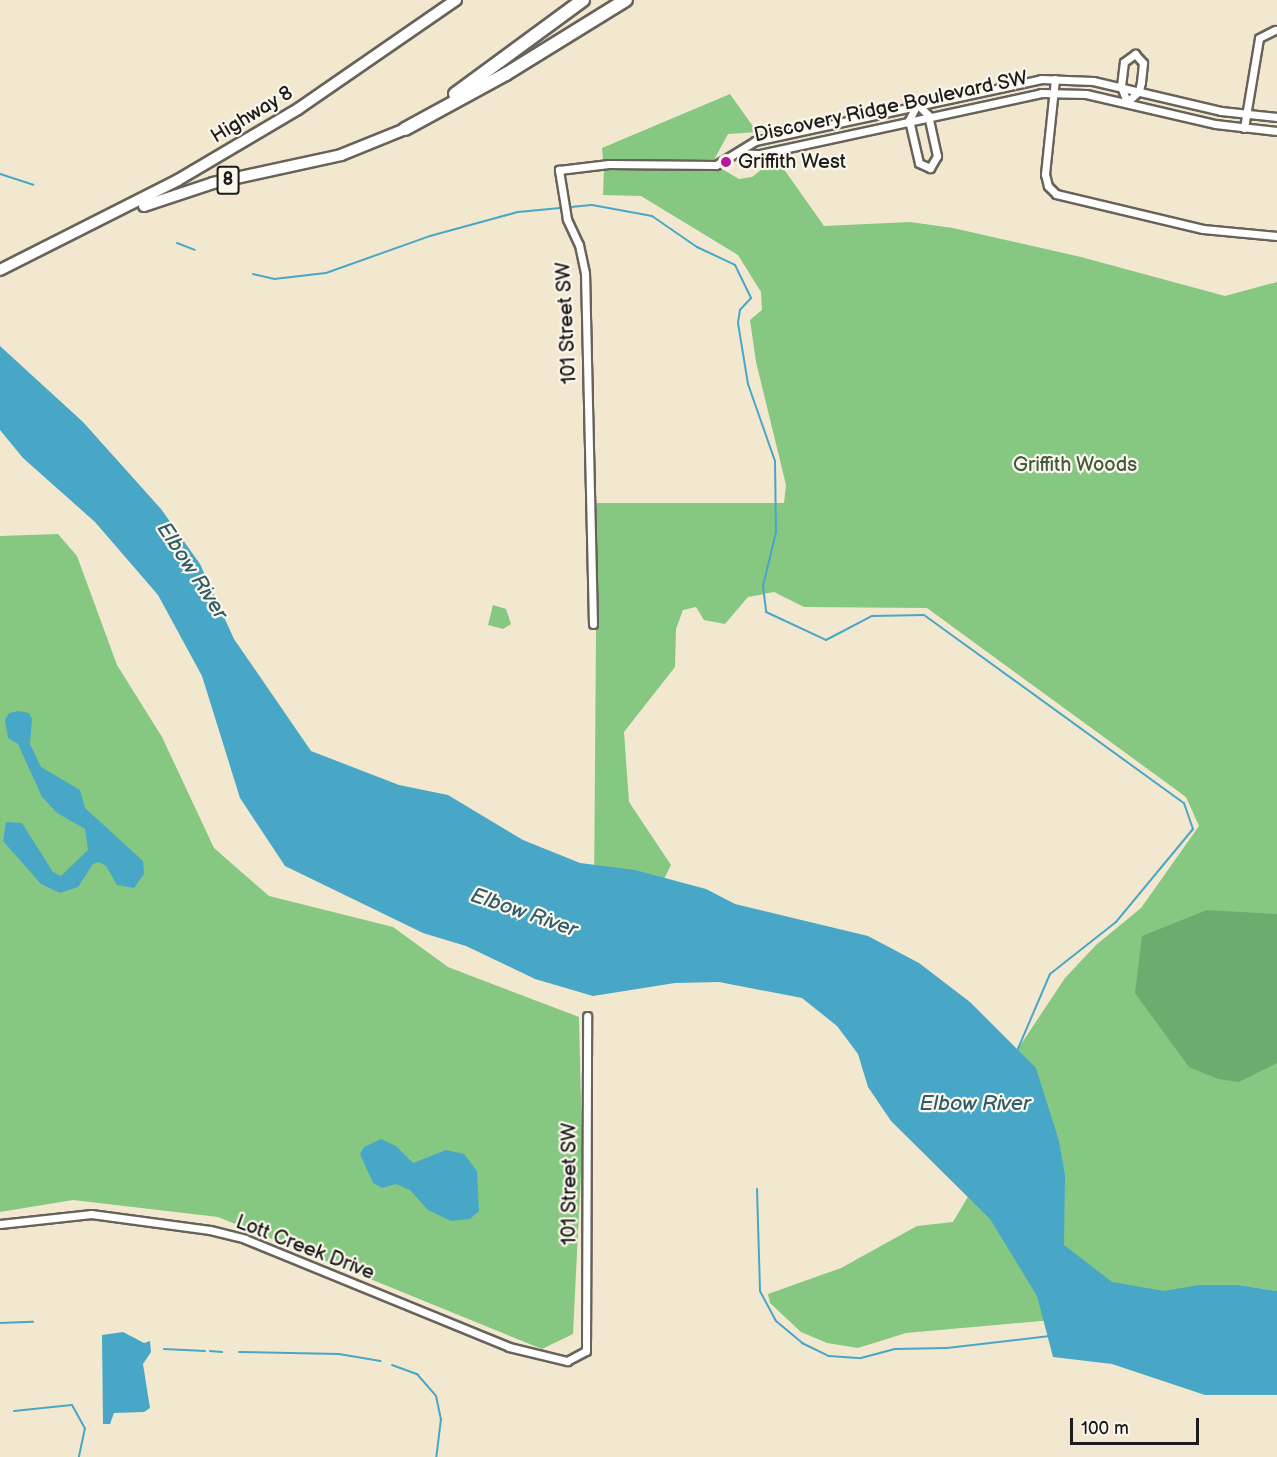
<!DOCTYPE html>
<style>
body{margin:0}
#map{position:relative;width:1277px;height:1457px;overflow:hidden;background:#f2e8cf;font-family:"Balsamiq Sans",sans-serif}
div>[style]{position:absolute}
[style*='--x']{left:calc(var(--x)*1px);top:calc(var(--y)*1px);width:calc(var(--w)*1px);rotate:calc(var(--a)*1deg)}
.green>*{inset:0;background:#86c881}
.forest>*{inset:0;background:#6cac6f}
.water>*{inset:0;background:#48a7c7}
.stream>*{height:2px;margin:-1px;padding:0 1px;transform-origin:1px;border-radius:1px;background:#48a7c7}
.roads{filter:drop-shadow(2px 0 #67635b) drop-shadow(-2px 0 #67635b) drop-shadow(0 2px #67635b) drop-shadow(0 -2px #67635b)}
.minor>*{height:7px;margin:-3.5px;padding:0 3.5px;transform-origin:3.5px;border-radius:3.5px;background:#fff}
.primary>*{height:10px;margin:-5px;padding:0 5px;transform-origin:5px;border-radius:5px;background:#fff}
.motorway>*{height:12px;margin:-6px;padding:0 6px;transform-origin:6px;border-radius:6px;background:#fff}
.dots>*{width:16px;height:16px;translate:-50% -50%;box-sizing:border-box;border:3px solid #fbf7ec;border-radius:50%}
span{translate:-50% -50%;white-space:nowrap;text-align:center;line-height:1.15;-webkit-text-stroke:4.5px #fbf7ec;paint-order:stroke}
.shield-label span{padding:2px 4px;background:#fbf7ec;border:2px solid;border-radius:4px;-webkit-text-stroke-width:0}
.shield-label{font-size:18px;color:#1c1c1c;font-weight:700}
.street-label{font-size:20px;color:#1c1c1c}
.poi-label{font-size:20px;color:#1c1c1c}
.left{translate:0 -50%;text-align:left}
.park-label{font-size:20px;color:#41583f}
.water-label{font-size:21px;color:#305b69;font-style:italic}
.scale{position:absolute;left:1070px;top:1418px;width:129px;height:27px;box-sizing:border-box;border:3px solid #1c1c1c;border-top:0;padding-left:8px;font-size:18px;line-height:21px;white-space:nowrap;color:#1c1c1c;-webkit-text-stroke:4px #fbf7ec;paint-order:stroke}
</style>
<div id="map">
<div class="green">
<i style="clip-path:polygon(730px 94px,757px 132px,728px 134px,714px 160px,603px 159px,602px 148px)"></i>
<i style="clip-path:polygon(776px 158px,824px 226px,910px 222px,953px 228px,1081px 257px,1225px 296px,1277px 282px,1277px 1291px,1239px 1285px,1063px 1319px,906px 1333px,858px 1348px,827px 1343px,801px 1332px,770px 1303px,768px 1294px,841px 1268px,917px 1226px,953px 1222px,976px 1183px,990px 1091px,1065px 978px,1096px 945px,1141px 908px,1199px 826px,1186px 797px,927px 608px,804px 607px,774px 592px,748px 597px,725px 624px,704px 620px,696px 607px,683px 610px,676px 629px,675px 667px,624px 732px,629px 802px,671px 865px,659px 889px,594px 896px,597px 503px,784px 503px,786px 485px,756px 362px,750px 320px,762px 310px,761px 292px,738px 255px,641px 196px,603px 195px,604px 167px,722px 169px,739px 179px,752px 177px)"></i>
<i style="clip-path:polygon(58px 534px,77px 556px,117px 665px,162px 737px,214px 848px,269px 896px,393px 927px,448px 967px,579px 1017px,582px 1151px,573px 1334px,542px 1349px,218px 1217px,73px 1200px,0 1212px,0 536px)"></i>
<i style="clip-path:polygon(493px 605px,506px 609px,511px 624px,503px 629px,488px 625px)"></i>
</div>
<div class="forest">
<i style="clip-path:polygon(1207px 910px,1277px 914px,1277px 1063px,1239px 1082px,1218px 1079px,1189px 1067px,1135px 993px,1142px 936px)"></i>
</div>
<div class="water">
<i style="clip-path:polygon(0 346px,83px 422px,161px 509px,200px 564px,234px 639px,311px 751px,399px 785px,448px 795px,523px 840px,580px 863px,635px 870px,706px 889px,735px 904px,868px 936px,919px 963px,970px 1002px,1036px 1068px,1059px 1141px,1065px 1175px,1064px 1245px,1112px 1282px,1164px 1291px,1199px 1285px,1239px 1285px,1277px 1291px,1277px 1395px,1205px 1395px,1112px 1364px,1053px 1357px,1037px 1296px,990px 1219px,891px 1121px,868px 1087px,858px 1054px,837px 1026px,802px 998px,719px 982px,675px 983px,593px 996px,535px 979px,466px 946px,423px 933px,285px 866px,240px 798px,202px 676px,158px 595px,95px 522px,23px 458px,0 430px)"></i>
<i style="clip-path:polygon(18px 711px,29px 713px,32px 719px,30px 744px,41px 767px,80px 790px,85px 808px,143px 861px,144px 874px,134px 888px,117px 885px,106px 866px,99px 862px,93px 864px,78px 887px,60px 893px,41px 884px,3px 841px,6px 822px,22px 823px,53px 872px,61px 876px,88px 850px,85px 829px,57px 813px,42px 797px,18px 744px,8px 738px,5px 720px,9px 713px)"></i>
<i style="clip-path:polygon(381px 1139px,396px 1146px,413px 1163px,446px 1150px,464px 1154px,477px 1171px,479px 1211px,470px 1219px,451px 1221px,428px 1210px,410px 1190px,396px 1184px,382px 1188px,373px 1183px,360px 1154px,364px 1147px)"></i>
<i style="clip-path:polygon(123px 1332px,144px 1343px,150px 1341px,151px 1352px,143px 1364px,150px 1408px,144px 1412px,114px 1413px,110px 1424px,103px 1424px,102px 1335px)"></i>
</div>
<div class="stream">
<i style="--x:0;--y:174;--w:35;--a:18"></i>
<i style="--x:177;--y:243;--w:19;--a:21"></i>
<i style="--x:253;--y:274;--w:22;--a:13"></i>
<i style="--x:274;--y:279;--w:52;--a:-6.6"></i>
<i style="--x:326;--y:273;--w:110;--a:-19.6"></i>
<i style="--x:430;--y:236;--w:91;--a:-15.3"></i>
<i style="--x:518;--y:212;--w:74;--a:-5.4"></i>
<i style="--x:592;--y:205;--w:61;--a:10.4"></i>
<i style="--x:652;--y:216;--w:55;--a:34.6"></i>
<i style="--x:697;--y:247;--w:42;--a:25.3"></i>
<i style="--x:735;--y:265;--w:37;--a:64"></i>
<i style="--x:751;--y:298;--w:16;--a:133"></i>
<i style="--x:740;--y:310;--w:13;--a:99"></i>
<i style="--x:738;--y:323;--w:62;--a:80.7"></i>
<i style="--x:748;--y:384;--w:82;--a:70.7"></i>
<i style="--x:775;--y:461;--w:71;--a:89.2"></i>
<i style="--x:776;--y:532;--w:56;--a:103.5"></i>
<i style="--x:763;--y:586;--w:26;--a:83"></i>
<i style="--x:766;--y:612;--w:66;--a:25"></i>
<i style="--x:826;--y:640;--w:52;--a:-27.6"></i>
<i style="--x:872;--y:616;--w:52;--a:-1.1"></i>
<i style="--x:924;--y:615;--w:321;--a:35.9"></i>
<i style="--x:1184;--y:803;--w:28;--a:71"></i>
<i style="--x:1193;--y:829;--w:121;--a:129.6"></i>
<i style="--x:1116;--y:922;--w:84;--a:141.8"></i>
<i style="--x:1050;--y:974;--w:84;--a:113.2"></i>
<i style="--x:757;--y:1189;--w:102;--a:88.3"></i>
<i style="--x:760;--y:1291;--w:34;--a:62"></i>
<i style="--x:776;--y:1321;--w:34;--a:40"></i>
<i style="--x:802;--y:1343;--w:30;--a:26"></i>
<i style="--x:829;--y:1356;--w:32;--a:4"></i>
<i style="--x:861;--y:1358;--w:35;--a:-15"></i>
<i style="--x:895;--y:1349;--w:52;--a:-1.1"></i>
<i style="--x:947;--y:1348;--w:104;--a:-6.6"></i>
<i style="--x:0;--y:1323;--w:33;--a:-2"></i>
<i style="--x:164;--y:1349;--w:41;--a:2.8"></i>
<i style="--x:210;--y:1351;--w:12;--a:5"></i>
<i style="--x:239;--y:1352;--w:100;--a:1.1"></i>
<i style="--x:339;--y:1354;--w:42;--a:9.7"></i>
<i style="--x:392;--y:1365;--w:27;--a:20"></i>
<i style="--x:417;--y:1374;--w:29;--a:49"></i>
<i style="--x:436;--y:1396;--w:24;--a:78"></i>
<i style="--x:441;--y:1419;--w:38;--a:97"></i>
<i style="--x:14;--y:1411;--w:58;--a:-5.9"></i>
<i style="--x:72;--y:1405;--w:26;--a:61"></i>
<i style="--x:85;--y:1428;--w:30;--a:102"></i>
</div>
<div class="roads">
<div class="minor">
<i style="--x:1135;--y:54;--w:12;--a:48"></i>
<i style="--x:1143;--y:63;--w:19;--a:96"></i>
<i style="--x:1141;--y:82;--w:9;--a:103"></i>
<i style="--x:1139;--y:91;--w:16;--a:137"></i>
<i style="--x:1127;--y:102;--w:17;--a:-111"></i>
<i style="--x:1121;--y:86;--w:24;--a:-83"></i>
<i style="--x:1124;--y:62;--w:14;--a:-36"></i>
<i style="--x:1055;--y:79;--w:96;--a:96"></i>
<i style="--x:1045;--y:174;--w:12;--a:76"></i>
<i style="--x:1048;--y:186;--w:11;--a:45"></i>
<i style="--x:1056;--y:194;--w:151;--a:13.4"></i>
<i style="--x:1203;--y:229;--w:74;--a:5.4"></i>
<i style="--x:917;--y:104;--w:16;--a:45"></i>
<i style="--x:928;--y:115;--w:42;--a:77.6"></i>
<i style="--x:937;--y:156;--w:14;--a:120"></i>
<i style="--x:930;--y:168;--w:12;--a:-156"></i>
<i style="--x:919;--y:163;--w:44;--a:-103.1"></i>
<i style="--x:909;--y:120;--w:18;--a:-63"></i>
<i style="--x:1244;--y:128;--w:91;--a:-80.5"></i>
<i style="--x:1259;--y:38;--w:18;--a:-27"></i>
<i style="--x:738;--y:153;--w:22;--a:3"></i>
<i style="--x:760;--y:154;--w:288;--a:-12.2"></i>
<i style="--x:1041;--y:93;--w:45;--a:1.3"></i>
<i style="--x:1086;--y:94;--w:132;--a:13.1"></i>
<i style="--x:1215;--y:124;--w:62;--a:6.4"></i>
<i style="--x:593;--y:624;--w:351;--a:-91.3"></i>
<i style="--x:585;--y:273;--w:29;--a:-102"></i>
<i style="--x:579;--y:245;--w:29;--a:-115"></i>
<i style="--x:567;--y:219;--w:50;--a:-99.3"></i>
<i style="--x:559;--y:170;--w:50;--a:-6.8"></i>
<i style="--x:609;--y:164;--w:107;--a:0.5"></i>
<i style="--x:716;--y:165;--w:46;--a:-31.6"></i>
<i style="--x:755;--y:141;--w:293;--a:-12.2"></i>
<i style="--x:1041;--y:79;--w:52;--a:2.2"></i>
<i style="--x:1093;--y:81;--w:131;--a:13.2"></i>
<i style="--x:1221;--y:111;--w:56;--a:6.1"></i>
<i style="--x:0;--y:1224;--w:92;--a:-6.3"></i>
<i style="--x:91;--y:1214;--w:120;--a:7.7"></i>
<i style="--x:210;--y:1230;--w:36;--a:14"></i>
<i style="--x:245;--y:1239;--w:285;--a:22.2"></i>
<i style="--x:509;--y:1347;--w:60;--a:13.6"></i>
<i style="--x:567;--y:1361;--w:21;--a:-28"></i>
<i style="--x:586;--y:1351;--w:335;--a:-89.8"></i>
</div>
<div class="primary">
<i style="--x:144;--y:206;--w:73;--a:-18.4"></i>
<i style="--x:213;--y:183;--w:131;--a:-12.3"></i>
<i style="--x:341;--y:155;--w:69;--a:-22.1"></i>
<i style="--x:0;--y:270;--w:199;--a:-26.8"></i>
<i style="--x:178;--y:180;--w:139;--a:-30.6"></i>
<i style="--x:298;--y:109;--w:192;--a:-34.6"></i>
</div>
<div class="motorway">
<i style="--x:455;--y:94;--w:159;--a:-36.3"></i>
<i style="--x:405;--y:129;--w:115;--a:-28.6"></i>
<i style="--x:506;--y:74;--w:141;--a:-31.7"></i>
</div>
</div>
<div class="dots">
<i style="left:726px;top:162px;background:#b5179e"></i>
</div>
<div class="shield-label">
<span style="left:228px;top:180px">8</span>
</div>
<div class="street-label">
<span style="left:891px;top:107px;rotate:-12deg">Discovery Ridge Boulevard SW</span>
<span style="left:252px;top:115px;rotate:-31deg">Highway 8</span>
<span style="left:567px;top:323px;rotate:-93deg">101 Street SW</span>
<span style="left:570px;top:1184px;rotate:-90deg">101 Street SW</span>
<span style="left:305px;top:1248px;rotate:21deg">Lott Creek Drive</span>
</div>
<div class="poi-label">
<span class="left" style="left:738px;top:162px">Griffith West</span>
</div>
<div class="park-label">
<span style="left:1075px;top:465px">Griffith Woods</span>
</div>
<div class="water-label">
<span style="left:192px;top:571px;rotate:57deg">Elbow River</span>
<span style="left:524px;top:913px;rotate:19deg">Elbow River</span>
<span style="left:975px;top:1104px">Elbow River</span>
</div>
<div class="scale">100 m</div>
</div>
